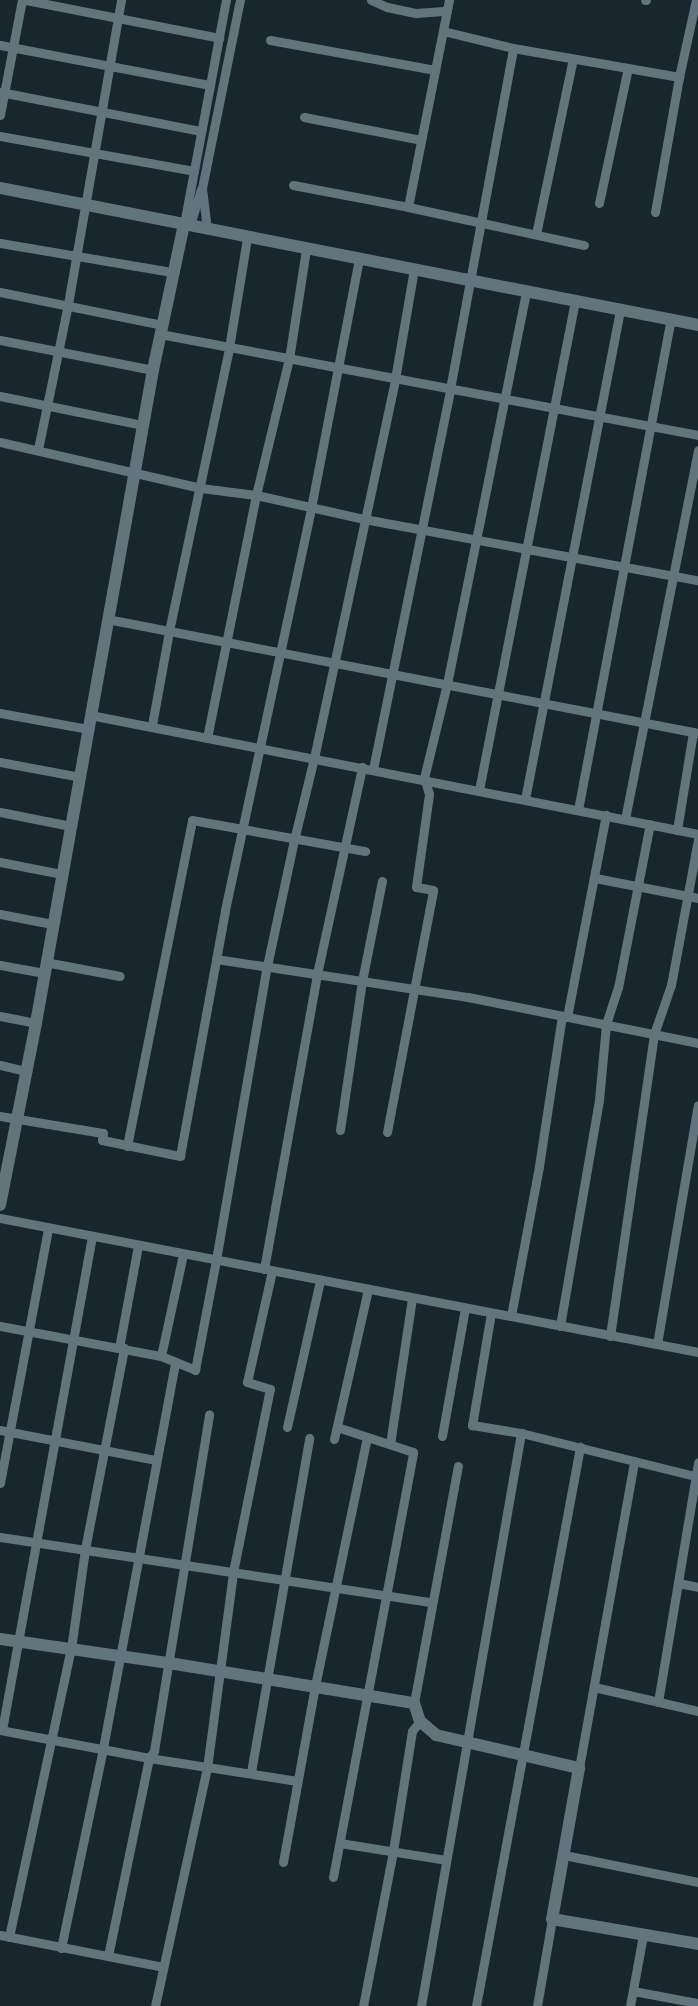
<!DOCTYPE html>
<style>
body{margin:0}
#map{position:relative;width:698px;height:2006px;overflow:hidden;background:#18272d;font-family:Rubik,sans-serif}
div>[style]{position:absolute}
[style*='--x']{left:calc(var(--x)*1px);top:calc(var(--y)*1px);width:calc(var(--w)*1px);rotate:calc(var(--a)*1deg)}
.minor>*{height:9px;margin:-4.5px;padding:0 4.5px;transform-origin:4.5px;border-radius:4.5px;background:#63757c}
.tertiary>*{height:12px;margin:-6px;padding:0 6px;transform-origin:6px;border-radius:6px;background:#63757c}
span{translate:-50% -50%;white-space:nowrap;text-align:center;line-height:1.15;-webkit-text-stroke:6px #080f11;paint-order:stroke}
</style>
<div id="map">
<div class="minor">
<i style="--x:26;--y:0;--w:197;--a:11.1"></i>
<i style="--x:371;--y:0;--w:17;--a:24"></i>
<i style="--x:387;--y:7;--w:30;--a:12"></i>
<i style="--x:416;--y:13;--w:31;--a:-4"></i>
<i style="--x:645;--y:0;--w:1;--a:0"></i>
<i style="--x:443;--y:31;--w:72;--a:13.7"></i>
<i style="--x:270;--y:40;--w:168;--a:10.3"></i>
<i style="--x:0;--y:45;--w:214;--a:10.8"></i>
<i style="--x:0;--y:92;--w:205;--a:11"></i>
<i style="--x:0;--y:115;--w:117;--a:-79.2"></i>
<i style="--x:304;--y:117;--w:119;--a:11.1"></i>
<i style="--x:0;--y:136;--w:197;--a:10.2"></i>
<i style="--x:293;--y:185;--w:117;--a:10.8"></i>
<i style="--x:408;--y:207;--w:211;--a:-78.8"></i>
<i style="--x:599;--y:203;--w:138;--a:-77.9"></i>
<i style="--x:408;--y:207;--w:180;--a:12.2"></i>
<i style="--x:655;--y:212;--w:137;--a:-79.9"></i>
<i style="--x:184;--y:224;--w:228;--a:-79.4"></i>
<i style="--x:190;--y:225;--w:37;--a:-73"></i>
<i style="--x:207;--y:229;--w:41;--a:-97"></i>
<i style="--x:202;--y:188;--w:192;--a:-78.6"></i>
<i style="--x:536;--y:234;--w:179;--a:-78.1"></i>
<i style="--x:0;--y:243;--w:174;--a:9.6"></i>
<i style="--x:0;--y:292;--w:165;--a:11.5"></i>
<i style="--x:160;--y:334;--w:547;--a:10.63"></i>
<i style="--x:0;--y:340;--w:156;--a:11.1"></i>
<i style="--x:0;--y:396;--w:146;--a:11.5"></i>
<i style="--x:0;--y:442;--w:206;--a:12.9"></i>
<i style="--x:201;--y:488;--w:55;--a:7.3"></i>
<i style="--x:256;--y:495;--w:111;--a:12.5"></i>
<i style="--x:364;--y:519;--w:340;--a:10.4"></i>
<i style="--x:38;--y:449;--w:148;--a:-78.3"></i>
<i style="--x:68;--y:304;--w:309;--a:-80.1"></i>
<i style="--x:107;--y:619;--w:602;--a:10.92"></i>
<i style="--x:0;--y:713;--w:89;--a:10.3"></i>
<i style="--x:90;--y:715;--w:620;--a:11.07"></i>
<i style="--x:152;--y:725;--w:96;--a:-79.7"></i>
<i style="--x:169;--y:631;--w:289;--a:-78"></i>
<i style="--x:229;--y:348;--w:111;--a:-80.7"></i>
<i style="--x:207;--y:738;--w:248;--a:-78.6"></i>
<i style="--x:256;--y:495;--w:140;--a:-76.4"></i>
<i style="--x:289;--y:359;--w:111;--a:-81.2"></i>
<i style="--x:0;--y:762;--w:81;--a:10.6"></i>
<i style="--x:373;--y:769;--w:388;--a:-78.5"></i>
<i style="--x:450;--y:389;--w:347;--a:-79.5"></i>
<i style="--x:513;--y:48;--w:169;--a:9.9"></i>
<i style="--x:679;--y:77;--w:79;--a:-77.6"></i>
<i style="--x:479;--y:790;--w:498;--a:-78.9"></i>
<i style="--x:525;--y:799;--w:499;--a:-79"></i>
<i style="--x:578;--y:810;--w:500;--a:-79.3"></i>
<i style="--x:0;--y:812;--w:72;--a:11.2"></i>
<i style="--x:625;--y:819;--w:376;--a:-78.8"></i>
<i style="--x:677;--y:830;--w:99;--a:-80.7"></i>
<i style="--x:0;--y:862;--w:62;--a:11.1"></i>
<i style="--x:595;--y:878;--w:105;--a:11"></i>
<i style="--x:0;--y:914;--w:53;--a:10.9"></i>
<i style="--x:216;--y:959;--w:255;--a:8.6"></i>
<i style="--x:468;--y:997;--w:235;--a:11.3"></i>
<i style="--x:45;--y:962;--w:76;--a:10.6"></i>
<i style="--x:0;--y:965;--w:45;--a:10.3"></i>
<i style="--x:0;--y:1016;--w:37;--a:11"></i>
<i style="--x:567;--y:1017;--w:206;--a:-79.1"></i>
<i style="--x:0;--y:1065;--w:28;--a:13"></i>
<i style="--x:0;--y:1116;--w:104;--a:9.4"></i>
<i style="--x:103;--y:1133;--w:7;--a:98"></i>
<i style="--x:102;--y:1140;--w:80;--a:11.6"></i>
<i style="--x:180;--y:1156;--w:250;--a:-79.6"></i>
<i style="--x:225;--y:910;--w:411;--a:-77.9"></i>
<i style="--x:311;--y:508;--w:255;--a:-79.1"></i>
<i style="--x:340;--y:1130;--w:151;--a:-81.6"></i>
<i style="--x:362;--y:981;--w:102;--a:-78.7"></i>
<i style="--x:387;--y:1132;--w:246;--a:-79.2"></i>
<i style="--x:433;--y:890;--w:17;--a:-170"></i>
<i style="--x:416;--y:887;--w:94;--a:-82"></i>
<i style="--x:429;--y:794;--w:17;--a:-107"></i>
<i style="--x:424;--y:778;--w:97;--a:-76.3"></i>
<i style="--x:447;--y:684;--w:401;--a:-78.6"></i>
<i style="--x:127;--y:1146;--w:332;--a:-78.7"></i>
<i style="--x:192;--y:820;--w:176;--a:10.2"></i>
<i style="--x:0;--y:1218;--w:711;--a:10.87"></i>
<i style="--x:264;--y:1269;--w:300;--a:-79.8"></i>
<i style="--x:317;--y:974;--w:212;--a:-77.7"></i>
<i style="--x:491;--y:1313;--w:114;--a:99.6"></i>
<i style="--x:472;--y:1425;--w:50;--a:9.3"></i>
<i style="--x:521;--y:1433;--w:179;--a:13.9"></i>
<i style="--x:511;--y:1316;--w:153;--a:-79.4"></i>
<i style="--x:539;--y:1166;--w:152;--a:-81.3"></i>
<i style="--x:0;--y:1326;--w:164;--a:10.6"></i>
<i style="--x:161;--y:1356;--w:37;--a:22"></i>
<i style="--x:195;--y:1370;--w:112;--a:-79.2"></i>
<i style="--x:216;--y:1260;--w:298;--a:-80.2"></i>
<i style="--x:267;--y:966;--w:129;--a:-77.9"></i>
<i style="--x:294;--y:840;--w:84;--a:-76.3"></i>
<i style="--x:314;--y:758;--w:388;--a:-77.9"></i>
<i style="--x:395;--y:379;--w:112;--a:-80.2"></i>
<i style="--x:560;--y:1326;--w:229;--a:-80.2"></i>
<i style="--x:599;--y:1100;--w:76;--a:-84.7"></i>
<i style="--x:606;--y:1024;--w:38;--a:-72"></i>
<i style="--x:618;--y:988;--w:167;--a:-79"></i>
<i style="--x:610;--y:1336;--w:305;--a:-81.7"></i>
<i style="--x:654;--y:1034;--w:52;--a:-70.9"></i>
<i style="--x:671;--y:985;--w:148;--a:-79.5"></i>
<i style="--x:657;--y:1344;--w:242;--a:-80.3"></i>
<i style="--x:119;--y:1348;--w:105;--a:-79.5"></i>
<i style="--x:161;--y:1356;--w:104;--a:-77.8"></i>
<i style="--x:287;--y:1427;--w:151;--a:-77.3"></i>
<i style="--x:0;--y:1430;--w:159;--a:10.9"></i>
<i style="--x:442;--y:1436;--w:130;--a:-79.8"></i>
<i style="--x:334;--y:1439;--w:154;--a:-77.2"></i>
<i style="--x:390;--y:1444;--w:148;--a:-81.4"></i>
<i style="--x:0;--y:1483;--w:259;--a:-79.3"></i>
<i style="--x:0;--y:1537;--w:437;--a:8.6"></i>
<i style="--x:678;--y:1583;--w:20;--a:11"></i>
<i style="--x:594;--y:1687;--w:107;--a:13"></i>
<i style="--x:658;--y:1702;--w:243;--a:-80.5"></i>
<i style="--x:414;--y:1703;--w:241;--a:-79.5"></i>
<i style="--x:0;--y:1730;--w:152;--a:10.6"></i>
<i style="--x:149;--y:1758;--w:150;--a:8.8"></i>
<i style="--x:2;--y:1730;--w:502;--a:-79.67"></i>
<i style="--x:579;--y:1768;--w:312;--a:-79.8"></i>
<i style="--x:251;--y:1772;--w:339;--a:-80.1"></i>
<i style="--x:340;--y:1843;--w:107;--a:9.1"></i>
<i style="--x:564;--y:1855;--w:137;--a:11.4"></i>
<i style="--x:283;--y:1862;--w:179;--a:-79.7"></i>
<i style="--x:315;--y:1686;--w:254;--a:-78.2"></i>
<i style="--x:333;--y:1877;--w:432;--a:-79.3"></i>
<i style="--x:413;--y:1452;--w:80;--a:-161.8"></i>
<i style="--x:0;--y:1935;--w:166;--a:11.1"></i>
<i style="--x:9;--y:1937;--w:295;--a:-77.9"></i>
<i style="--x:71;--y:1649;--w:101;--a:-82"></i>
<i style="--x:85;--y:1549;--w:205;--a:-79"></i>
<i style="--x:61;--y:1948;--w:204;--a:-78.1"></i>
<i style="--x:103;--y:1748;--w:393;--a:-79.4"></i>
<i style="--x:108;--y:1956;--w:202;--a:-78.3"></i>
<i style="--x:149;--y:1758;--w:9;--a:-54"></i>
<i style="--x:154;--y:1751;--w:341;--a:-80.7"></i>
<i style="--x:633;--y:1991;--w:66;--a:10.5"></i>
<i style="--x:155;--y:2006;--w:244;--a:-77.7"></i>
<i style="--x:207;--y:1768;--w:198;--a:-82.4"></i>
<i style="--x:233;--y:1572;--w:187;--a:-78.6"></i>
<i style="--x:270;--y:1389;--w:24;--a:-163"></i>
<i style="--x:247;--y:1382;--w:114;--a:-77.3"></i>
<i style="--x:363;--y:2006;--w:158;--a:-79"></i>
<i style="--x:393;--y:1851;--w:121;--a:-81"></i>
<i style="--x:412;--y:1731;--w:13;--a:-51"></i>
<i style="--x:421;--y:2006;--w:582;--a:-80.1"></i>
<i style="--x:476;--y:2006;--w:569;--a:-79.46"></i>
<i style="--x:537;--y:2006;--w:88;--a:-80.2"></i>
<i style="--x:630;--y:2006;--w:72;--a:-79.6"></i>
</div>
<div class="tertiary">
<i style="--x:0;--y:188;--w:711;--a:11.1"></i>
<i style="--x:0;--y:1205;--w:186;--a:-78.8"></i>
<i style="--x:36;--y:1023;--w:663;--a:-79.84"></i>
<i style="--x:153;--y:370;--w:149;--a:-78"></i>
<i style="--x:0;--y:1639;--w:171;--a:8.1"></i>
<i style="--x:169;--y:1663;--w:248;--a:9.3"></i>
<i style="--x:414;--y:1703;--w:19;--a:72"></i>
<i style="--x:420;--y:1721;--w:21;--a:41"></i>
<i style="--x:436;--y:1735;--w:147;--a:13"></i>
<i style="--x:579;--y:1768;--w:153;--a:100.1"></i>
<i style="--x:552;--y:1919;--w:148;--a:9.7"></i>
</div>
</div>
